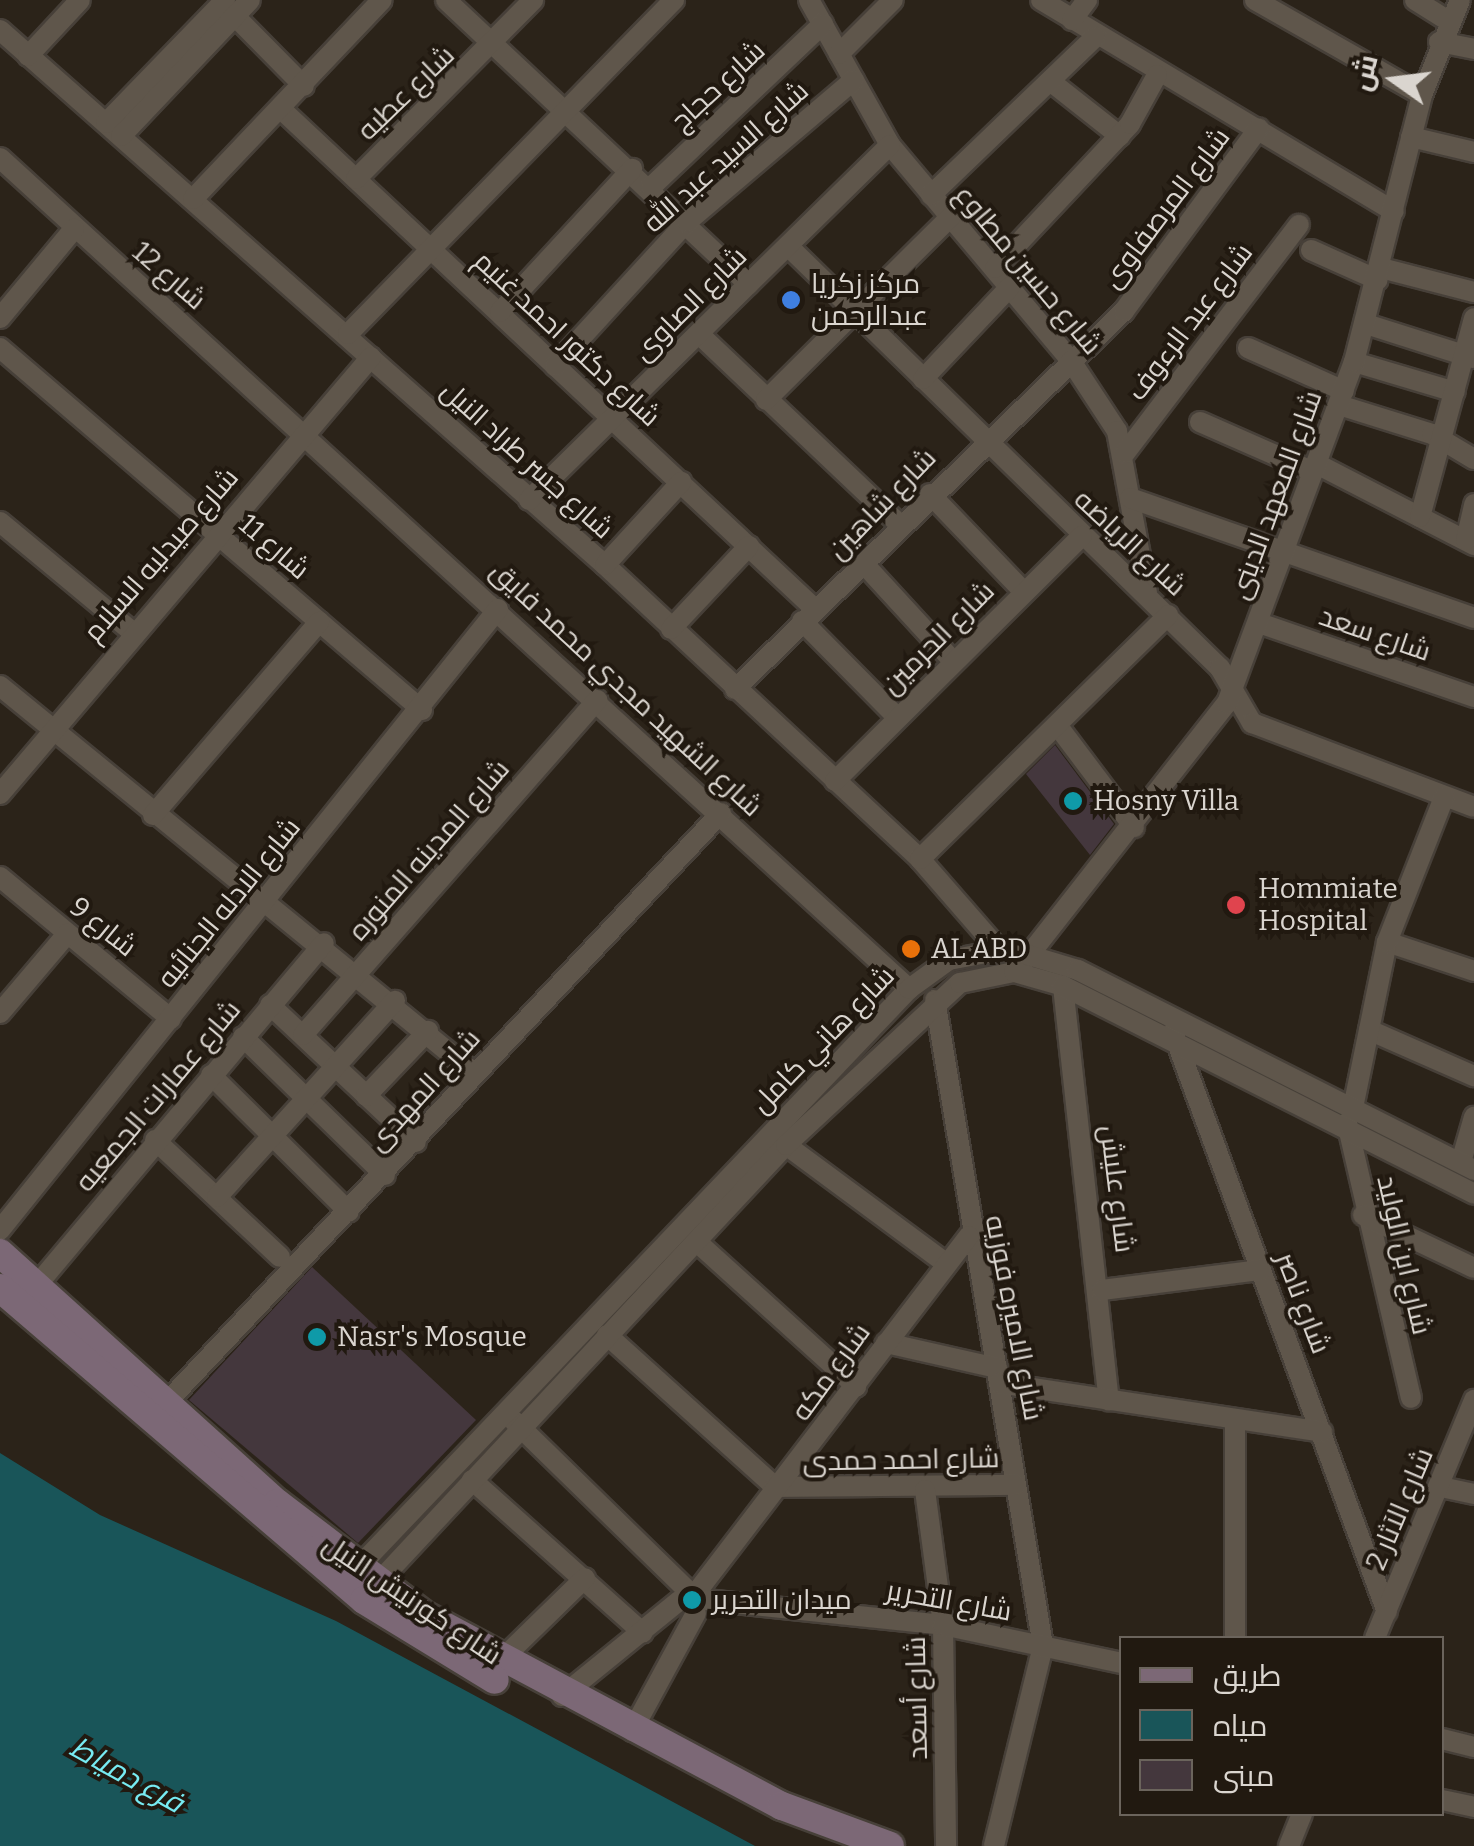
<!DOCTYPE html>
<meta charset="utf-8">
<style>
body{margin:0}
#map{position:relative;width:1474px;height:1846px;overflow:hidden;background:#2b2319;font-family:Bitter,Cairo,serif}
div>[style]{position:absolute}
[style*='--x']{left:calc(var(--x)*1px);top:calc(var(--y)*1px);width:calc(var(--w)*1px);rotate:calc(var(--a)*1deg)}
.water>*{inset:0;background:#195559}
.building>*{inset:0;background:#44373d}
.roads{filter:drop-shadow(2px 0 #474039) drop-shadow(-2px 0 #474039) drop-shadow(0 2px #474039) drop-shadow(0 -2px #474039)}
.minor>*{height:20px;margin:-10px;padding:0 10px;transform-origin:10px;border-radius:10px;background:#5f564b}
.secondary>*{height:28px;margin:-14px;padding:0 14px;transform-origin:14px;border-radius:14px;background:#7c6876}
.dots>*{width:28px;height:28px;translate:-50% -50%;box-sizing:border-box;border:5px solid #211910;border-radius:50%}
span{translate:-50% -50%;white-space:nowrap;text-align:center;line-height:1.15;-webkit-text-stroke:8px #211910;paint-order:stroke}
.street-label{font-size:28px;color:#dad5cf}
.poi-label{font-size:28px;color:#dad5cf}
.left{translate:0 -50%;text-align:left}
.water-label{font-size:30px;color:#77ebf2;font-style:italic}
.legend{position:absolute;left:1119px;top:1636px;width:325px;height:180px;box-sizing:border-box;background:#211910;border:2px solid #6b645c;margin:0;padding:12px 18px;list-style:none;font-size:30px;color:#dad5cf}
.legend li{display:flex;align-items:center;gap:20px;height:50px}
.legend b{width:50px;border:2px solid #6b645c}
.north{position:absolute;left:1344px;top:30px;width:100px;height:100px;-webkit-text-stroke:8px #211910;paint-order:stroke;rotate:284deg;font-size:28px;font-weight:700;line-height:40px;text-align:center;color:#dad5cf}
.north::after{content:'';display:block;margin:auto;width:35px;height:45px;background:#dad5cf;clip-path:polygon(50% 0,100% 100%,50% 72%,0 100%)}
</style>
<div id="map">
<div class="water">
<i style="clip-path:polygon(0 1453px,100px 1515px,336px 1621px,755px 1846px,0 1846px)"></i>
</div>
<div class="building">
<i style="clip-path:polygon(1055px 745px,1114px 824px,1090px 855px,1026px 774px)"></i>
<i style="clip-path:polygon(312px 1267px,476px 1420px,358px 1543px,189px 1400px)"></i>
</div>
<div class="roads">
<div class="minor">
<i style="--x:446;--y:0;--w:415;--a:43.2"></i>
<i style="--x:809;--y:0;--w:166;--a:60.8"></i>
<i style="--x:890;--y:145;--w:282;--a:50"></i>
<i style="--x:1071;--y:361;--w:84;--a:56.7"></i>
<i style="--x:1117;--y:431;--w:165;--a:79.5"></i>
<i style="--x:1041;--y:0;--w:411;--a:30.9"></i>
<i style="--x:1255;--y:0;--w:192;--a:29.6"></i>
<i style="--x:1415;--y:0;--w:39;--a:32"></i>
<i style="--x:228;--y:9;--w:108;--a:45.4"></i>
<i style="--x:1072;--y:20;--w:25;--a:-53"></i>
<i style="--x:0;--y:30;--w:808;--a:41.49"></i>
<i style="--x:605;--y:565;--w:431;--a:43"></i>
<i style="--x:920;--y:859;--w:121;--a:49"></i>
<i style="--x:1439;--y:42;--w:36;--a:11"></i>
<i style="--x:839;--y:54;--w:76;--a:-45"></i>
<i style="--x:28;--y:56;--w:76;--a:-47.1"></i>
<i style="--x:1050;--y:81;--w:89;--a:38.2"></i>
<i style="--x:281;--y:109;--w:732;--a:43.12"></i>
<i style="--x:106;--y:123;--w:171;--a:-45.9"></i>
<i style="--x:121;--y:136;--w:187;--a:-46.5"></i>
<i style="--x:1411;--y:137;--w:65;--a:13.4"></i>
<i style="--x:0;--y:158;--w:1232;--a:42.43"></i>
<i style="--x:356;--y:179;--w:252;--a:-45.3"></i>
<i style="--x:651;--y:187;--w:237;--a:-43.5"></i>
<i style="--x:931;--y:195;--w:228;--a:-43.9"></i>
<i style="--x:193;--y:199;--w:274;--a:-46.5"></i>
<i style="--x:788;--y:246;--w:604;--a:44.33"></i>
<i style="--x:1220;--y:668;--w:64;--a:59.8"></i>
<i style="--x:1252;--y:723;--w:237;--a:20.7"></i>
<i style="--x:1311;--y:250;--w:73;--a:24.1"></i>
<i style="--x:995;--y:268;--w:197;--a:-46.8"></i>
<i style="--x:1130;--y:124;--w:56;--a:-61.1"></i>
<i style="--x:1381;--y:268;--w:96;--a:14.5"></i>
<i style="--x:500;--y:312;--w:195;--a:-47.3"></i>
<i style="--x:0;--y:318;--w:116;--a:-50.3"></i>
<i style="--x:1366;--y:324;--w:112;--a:17.6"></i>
<i style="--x:348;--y:334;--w:467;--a:-45.7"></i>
<i style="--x:701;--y:336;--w:273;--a:43.5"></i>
<i style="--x:0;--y:348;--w:556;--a:40.62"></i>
<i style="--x:1248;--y:348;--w:105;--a:24.1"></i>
<i style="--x:1354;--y:362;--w:105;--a:16.5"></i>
<i style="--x:555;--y:366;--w:195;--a:-47.5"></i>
<i style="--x:687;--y:222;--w:219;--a:-40.4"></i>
<i style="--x:923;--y:379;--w:127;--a:-46.6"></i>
<i style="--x:766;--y:400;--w:260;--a:-44.8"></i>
<i style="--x:1339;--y:405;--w:97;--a:17.3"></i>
<i style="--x:1432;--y:434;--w:49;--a:30.8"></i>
<i style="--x:1200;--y:422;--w:124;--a:23.7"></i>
<i style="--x:1125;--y:453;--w:287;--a:-52.7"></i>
<i style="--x:1317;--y:464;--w:177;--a:27.3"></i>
<i style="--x:930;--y:494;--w:136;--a:46.2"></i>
<i style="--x:1130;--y:498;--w:364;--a:19.2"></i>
<i style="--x:529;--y:500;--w:506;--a:-44.52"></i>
<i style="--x:1420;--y:517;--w:206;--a:-74.8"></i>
<i style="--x:0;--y:522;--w:169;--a:39.7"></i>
<i style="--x:1466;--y:540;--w:37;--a:-77"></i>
<i style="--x:864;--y:564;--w:130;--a:47.5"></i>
<i style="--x:605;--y:565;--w:113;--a:-47.5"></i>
<i style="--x:802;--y:621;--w:136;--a:45.3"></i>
<i style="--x:1259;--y:623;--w:227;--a:19"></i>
<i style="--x:671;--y:629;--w:114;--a:-46.8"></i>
<i style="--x:0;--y:686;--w:612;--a:39.23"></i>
<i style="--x:735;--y:689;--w:542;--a:-44.18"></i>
<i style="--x:1124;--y:311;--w:227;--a:-53.6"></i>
<i style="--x:1057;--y:725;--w:128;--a:53"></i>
<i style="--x:835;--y:781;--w:348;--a:-44.8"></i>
<i style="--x:0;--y:794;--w:573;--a:-49.67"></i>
<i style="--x:153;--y:815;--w:255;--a:-49.3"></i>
<i style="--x:920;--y:859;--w:348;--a:-44.5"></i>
<i style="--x:0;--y:877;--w:222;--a:39.7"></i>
<i style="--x:1387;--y:942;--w:92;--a:18.4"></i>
<i style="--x:1026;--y:959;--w:325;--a:-51.9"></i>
<i style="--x:1227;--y:703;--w:364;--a:-69.6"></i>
<i style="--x:1354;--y:362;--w:276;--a:-75.7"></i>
<i style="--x:1422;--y:95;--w:102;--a:-68.2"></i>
<i style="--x:1063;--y:986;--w:417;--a:83.7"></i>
<i style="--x:935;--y:1000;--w:655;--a:80.51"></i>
<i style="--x:1043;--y:1646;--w:206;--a:103.8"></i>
<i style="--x:270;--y:1005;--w:200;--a:43.2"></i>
<i style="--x:0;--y:1013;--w:104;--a:-49.7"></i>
<i style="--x:1369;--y:1030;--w:115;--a:23.7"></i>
<i style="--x:1173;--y:1032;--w:618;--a:69.75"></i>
<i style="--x:303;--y:1035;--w:446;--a:-48.7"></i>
<i style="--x:243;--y:1037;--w:198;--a:44.2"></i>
<i style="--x:211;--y:1075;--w:194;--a:44.8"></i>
<i style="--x:366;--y:1096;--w:90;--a:-46.4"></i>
<i style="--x:1354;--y:1103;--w:164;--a:-78.4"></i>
<i style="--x:1387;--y:942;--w:156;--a:-68.5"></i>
<i style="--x:1347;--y:1123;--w:282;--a:76.9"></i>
<i style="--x:155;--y:1140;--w:171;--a:43.1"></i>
<i style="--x:786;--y:1145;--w:197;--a:36.5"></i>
<i style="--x:1461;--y:1162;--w:47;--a:-73.9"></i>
<i style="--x:217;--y:1197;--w:265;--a:-47.8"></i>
<i style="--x:1363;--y:1215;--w:123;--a:25.5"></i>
<i style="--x:0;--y:1230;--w:796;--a:-51.27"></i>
<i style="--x:697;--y:1242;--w:215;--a:42.2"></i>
<i style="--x:37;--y:1285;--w:446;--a:-50"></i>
<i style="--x:1102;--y:1290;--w:160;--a:-7.2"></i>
<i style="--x:607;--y:1335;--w:227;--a:42.1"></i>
<i style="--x:775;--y:1487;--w:241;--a:-0.5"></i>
<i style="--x:886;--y:1343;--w:114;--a:12.7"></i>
<i style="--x:999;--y:1383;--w:327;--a:8.6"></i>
<i style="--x:166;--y:1403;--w:810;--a:-46.75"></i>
<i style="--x:1235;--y:1420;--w:218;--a:90"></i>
<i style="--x:514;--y:1421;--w:240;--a:44.3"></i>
<i style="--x:472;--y:1480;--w:229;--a:41.8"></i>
<i style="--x:1441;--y:1487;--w:34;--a:12"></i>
<i style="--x:925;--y:1490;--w:136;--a:82.4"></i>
<i style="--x:943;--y:1625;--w:221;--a:89.2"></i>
<i style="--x:350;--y:1576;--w:811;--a:-46.4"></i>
<i style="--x:909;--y:989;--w:49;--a:-35.9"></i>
<i style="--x:949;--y:960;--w:60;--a:-10.6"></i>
<i style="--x:1008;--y:949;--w:73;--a:16.7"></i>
<i style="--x:1078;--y:970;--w:444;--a:26.8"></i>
<i style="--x:699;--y:1589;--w:444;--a:-52.6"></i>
<i style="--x:371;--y:1590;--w:608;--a:-47"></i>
<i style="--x:786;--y:1145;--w:238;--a:-43"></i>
<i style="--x:960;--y:983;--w:55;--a:-11.5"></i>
<i style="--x:1014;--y:972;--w:51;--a:15.9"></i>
<i style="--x:1063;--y:986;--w:461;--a:26.8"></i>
<i style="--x:706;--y:1600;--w:238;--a:6"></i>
<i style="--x:943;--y:1625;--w:183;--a:12"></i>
<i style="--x:1375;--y:1638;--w:258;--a:-67.4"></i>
<i style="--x:499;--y:1662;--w:120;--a:-44.3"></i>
<i style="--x:562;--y:1696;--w:151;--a:-39.1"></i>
<i style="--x:632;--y:1731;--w:134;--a:-61.5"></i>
<i style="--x:1442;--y:1739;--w:33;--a:14"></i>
<i style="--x:1442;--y:1800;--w:33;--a:12"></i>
<i style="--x:1289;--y:1846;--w:35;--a:-68"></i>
</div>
<div class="secondary">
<i style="--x:0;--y:1253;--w:373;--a:42.1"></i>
<i style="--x:277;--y:1503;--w:185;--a:37.3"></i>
<i style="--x:424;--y:1615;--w:406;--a:28.1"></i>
<i style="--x:782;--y:1806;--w:115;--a:20.3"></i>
<i style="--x:0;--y:1288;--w:479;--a:40.6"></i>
<i style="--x:364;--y:1600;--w:153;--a:31.4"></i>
</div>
</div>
<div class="dots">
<i style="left:791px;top:300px;background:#3f7fe0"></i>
<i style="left:1073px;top:801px;background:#0f9aa8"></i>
<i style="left:1236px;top:905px;background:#e0444e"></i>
<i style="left:911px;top:949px;background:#e8710a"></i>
<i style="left:317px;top:1337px;background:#0f9aa8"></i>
<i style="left:692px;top:1600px;background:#0f9aa8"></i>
</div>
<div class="street-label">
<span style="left:718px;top:86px;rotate:-43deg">شارع حجاج</span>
<span style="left:406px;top:93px;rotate:-44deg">شارع عطيه</span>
<span style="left:726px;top:157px;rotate:-42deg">شارع السيد عبد الله</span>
<span style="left:1166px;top:208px;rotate:-53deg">شارع المرصفاوى</span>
<span style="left:1028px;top:270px;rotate:50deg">شارع حسين مطاوع</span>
<span style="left:169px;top:276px;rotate:41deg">شارع 12</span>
<span style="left:690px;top:304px;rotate:-45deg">شارع الصاوى</span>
<span style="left:1190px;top:322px;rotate:-53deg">شارع عبد الرءوف</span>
<span style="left:567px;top:339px;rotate:43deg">شارع دكتور احمد غنيم</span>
<span style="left:527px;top:460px;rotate:42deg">شارع جسر طراد النيل</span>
<span style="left:1276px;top:495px;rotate:-70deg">شارع المعهد الدينى</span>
<span style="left:882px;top:504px;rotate:-46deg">شارع شاهين</span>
<span style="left:1130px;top:543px;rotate:43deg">شارع الرياضه</span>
<span style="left:274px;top:547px;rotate:41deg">شارع 11</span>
<span style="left:161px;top:555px;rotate:-49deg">شارع صيدليه السلام</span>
<span style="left:1375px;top:634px;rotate:19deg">شارع سعد</span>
<span style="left:938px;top:638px;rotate:-45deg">شارع الحرمين</span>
<span style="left:626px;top:689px;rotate:43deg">شارع الشهيد مجدي محمد فايق</span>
<span style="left:429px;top:850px;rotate:-49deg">شارع المدينه المنوره</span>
<span style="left:229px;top:903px;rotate:-51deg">شارع الادله الجنائيه</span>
<span style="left:103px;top:927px;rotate:39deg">شارع 9</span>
<span style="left:823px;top:1040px;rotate:-46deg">شارع هاني كامل</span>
<span style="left:424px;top:1090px;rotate:-48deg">شارع المهدى</span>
<span style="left:158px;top:1096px;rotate:-50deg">شارع عمارات الجمعيه</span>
<span style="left:1117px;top:1189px;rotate:83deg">شارع عليش</span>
<span style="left:1404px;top:1255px;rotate:77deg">شارع ابن الوليد</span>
<span style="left:1303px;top:1303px;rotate:69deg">شارع ناصر</span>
<span style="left:1014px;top:1318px;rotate:79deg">شارع الاميره فوزيه</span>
<span style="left:831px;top:1372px;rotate:-54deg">شارع مكه</span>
<span style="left:901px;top:1460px;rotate:-1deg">شارع احمد حمدى</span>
<span style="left:1400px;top:1509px;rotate:-67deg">شارع الآثار 2</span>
<span style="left:412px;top:1600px;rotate:34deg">شارع كورنيش النيل</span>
<span style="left:949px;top:1601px;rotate:10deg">شارع التحرير</span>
<span style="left:917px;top:1698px;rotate:-91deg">شارع أسعد</span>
</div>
<div class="poi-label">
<span class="left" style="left:811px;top:300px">مركز زكريا<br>عبدالرحمن</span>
<span class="left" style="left:1093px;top:801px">Hosny Villa</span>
<span class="left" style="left:1258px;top:905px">Hommiate<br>Hospital</span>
<span class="left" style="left:931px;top:949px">AL ABD</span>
<span class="left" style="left:337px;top:1337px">Nasr's Mosque</span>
<span class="left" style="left:712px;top:1600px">ميدان التحرير</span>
</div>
<div class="water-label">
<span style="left:127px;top:1775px;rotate:29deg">فرع دمياط</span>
</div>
<ul class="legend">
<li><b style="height:12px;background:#7c6876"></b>طريق</li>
<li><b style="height:28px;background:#195559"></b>مياه</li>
<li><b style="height:28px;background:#44373d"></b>مبنى</li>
</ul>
<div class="north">ش</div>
</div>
